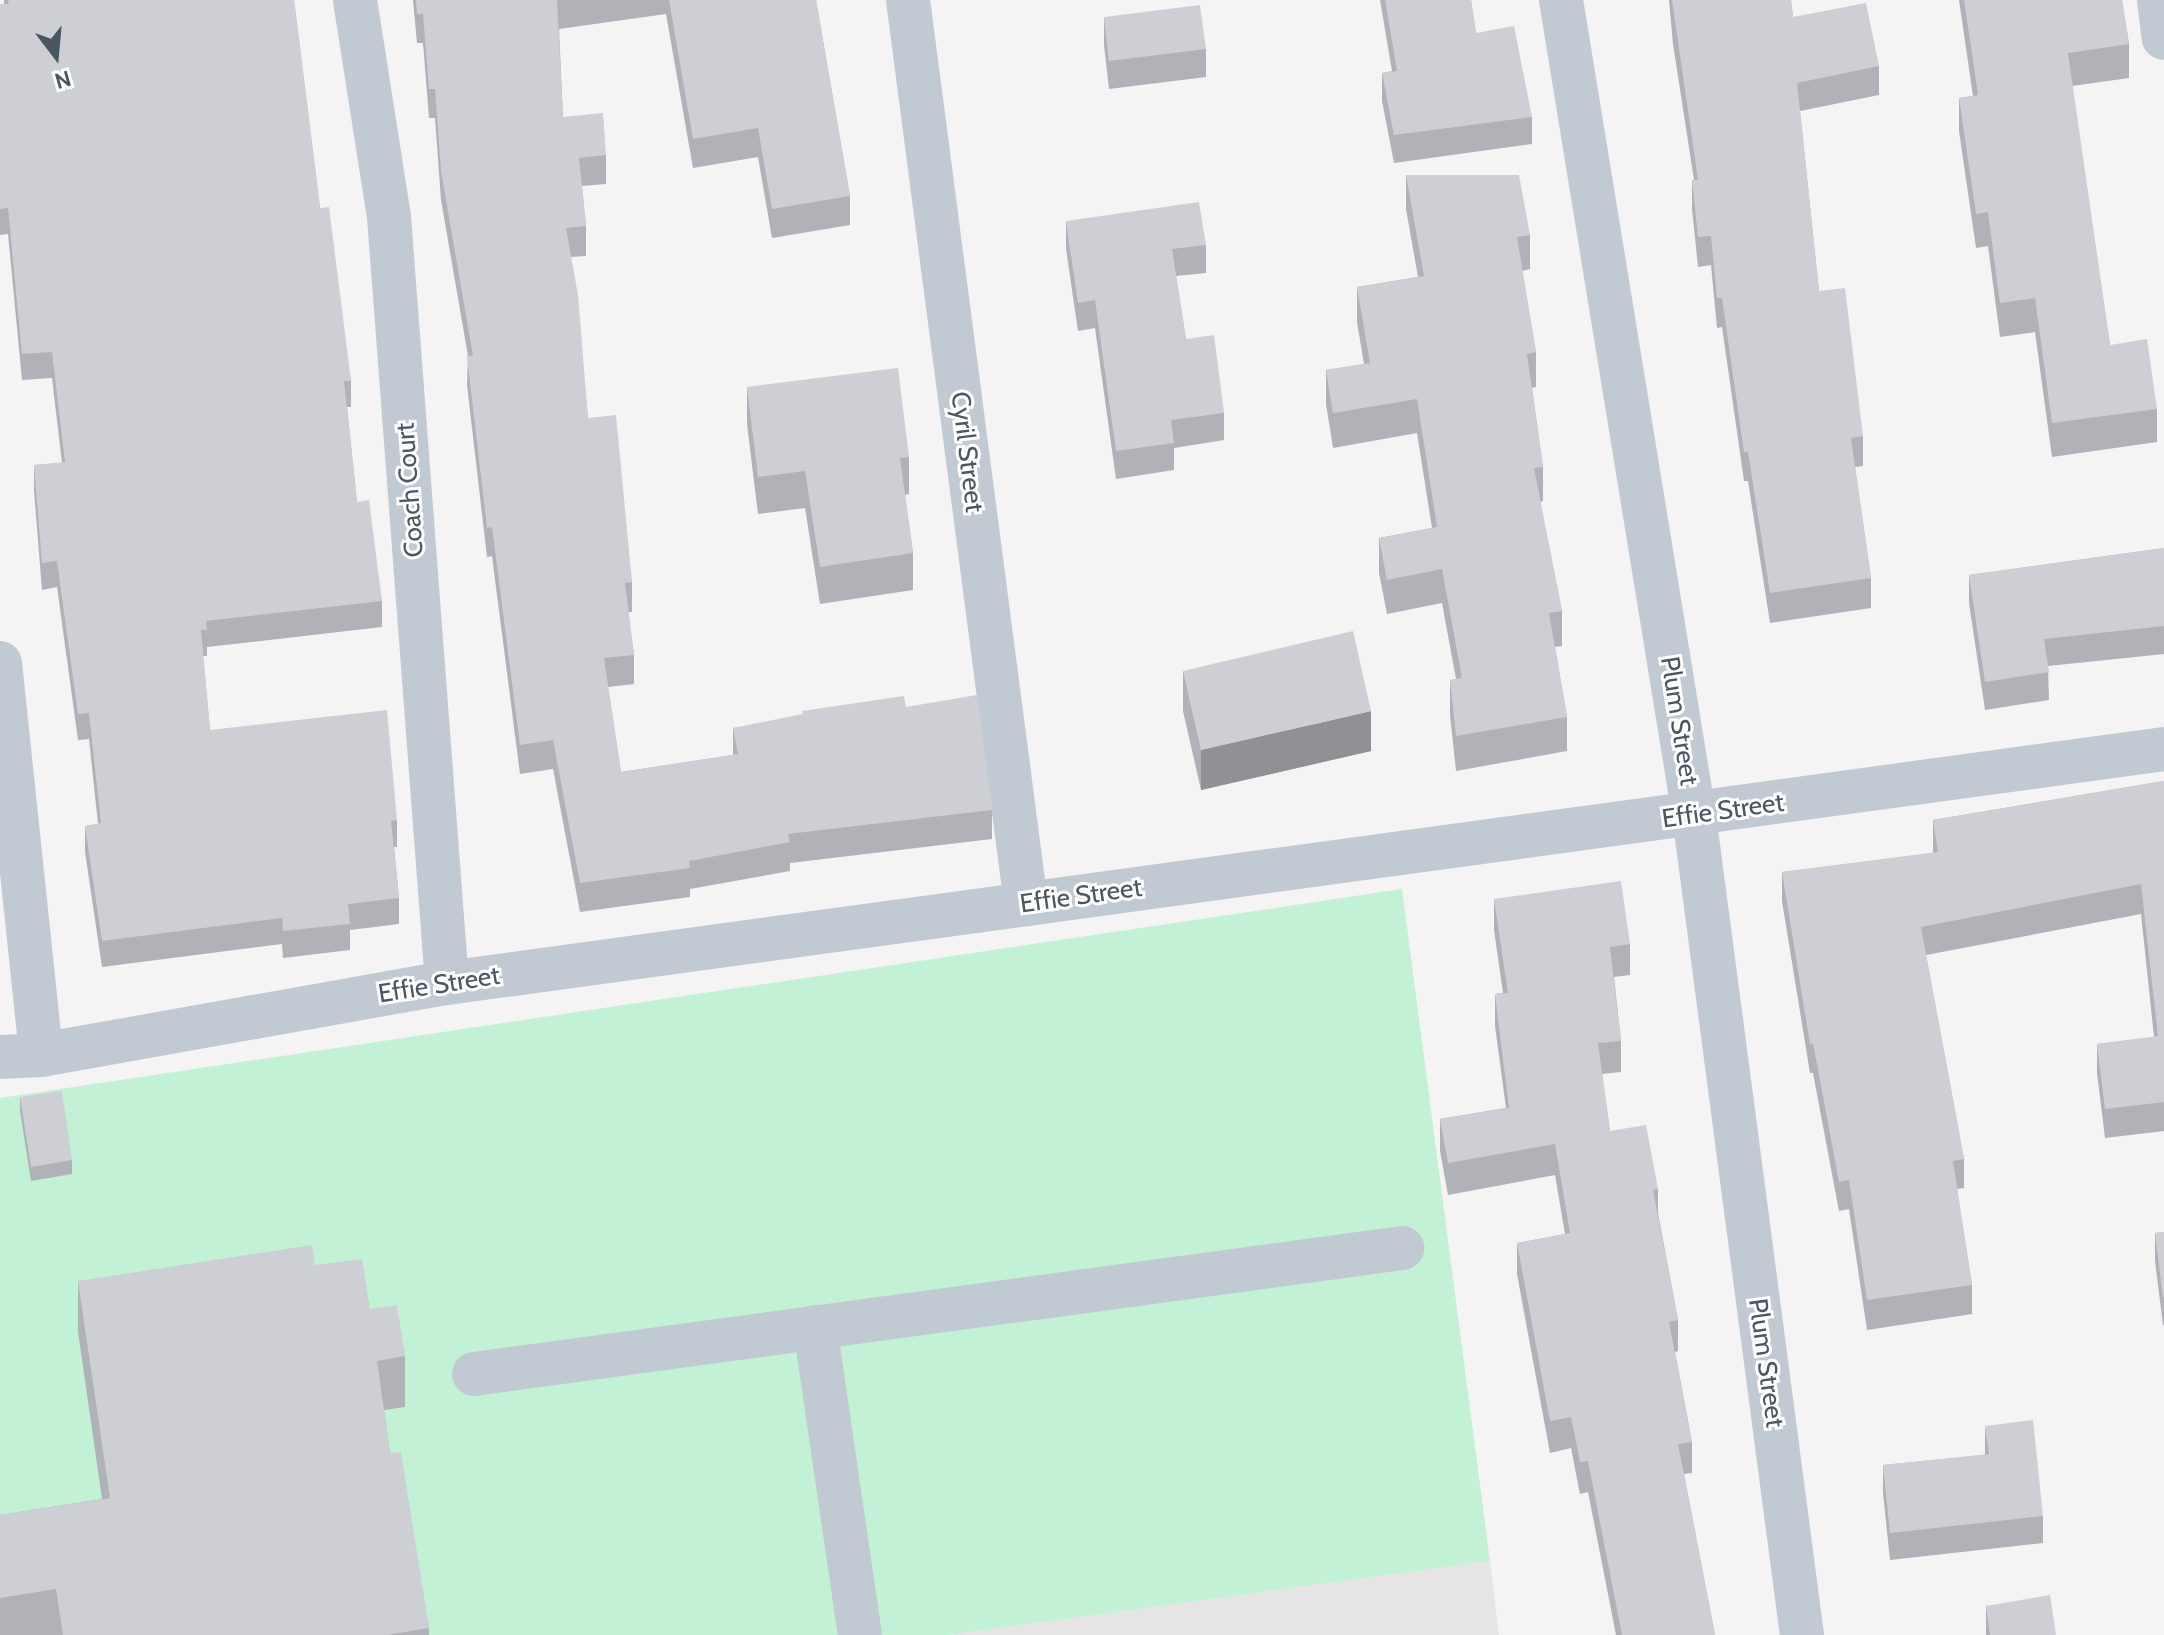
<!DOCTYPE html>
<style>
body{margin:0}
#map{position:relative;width:2164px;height:1635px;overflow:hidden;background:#f5f3f3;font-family:Cabin,sans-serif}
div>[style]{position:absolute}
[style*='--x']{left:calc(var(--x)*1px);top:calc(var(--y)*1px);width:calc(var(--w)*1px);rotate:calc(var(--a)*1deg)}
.education>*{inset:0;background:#e6e4e5}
.green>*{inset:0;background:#c3f1d5}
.minor>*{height:44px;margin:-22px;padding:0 22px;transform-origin:22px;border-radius:22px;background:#c1cad2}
.wall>*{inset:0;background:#b0b2b7}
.shaded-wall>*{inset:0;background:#909195}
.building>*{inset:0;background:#cdcfd5}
span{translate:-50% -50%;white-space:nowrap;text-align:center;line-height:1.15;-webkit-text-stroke:6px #fff;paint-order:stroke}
.street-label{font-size:26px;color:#4a5661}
.north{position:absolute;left:16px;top:16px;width:80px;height:80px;-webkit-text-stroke:6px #fff;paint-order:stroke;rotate:164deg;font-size:22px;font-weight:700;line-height:32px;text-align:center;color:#4a5661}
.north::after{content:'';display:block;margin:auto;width:28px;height:36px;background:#4a5661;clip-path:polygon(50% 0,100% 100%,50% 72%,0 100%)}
</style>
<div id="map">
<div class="education">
<i style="clip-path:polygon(1490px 1561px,1499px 1635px,948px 1635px)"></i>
</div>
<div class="green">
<i style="clip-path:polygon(1402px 889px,1490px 1561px,948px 1635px,0 1635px,0 1098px)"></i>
</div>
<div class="minor">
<i style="--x:355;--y:0;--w:220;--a:81.1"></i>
<i style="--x:389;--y:217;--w:768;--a:85.67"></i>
<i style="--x:908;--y:0;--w:912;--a:82.56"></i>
<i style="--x:1561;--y:0;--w:826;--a:80.73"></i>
<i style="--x:1694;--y:815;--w:827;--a:82.5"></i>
<i style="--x:2159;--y:0;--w:38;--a:83"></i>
<i style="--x:0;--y:663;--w:394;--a:84"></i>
<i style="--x:0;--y:1057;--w:41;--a:-2.8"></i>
<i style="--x:41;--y:1055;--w:412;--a:-10.1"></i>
<i style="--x:447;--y:983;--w:1733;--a:-7.76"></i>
<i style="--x:815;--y:1327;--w:311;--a:81.7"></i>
<i style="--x:474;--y:1374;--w:937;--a:-7.73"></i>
</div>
<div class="wall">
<i style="clip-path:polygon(4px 0,294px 0,320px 208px,351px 381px,351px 407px,347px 407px,357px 502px,382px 601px,382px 627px,207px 647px,207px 656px,203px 656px,210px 730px,397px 820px,397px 847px,394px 847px,399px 898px,399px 924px,350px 930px,350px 950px,283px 958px,282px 944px,102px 967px,85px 852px,85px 826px,98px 824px,89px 739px,78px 740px,57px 587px,42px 590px,34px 491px,34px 465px,62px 463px,52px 378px,22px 380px,8px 234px,0 235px,0 4px,4px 4px)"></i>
<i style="clip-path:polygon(413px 0,816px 0,850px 196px,850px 225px,772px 238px,758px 157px,693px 168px,666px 14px,559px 29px,563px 117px,606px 155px,606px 184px,582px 186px,586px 226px,586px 256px,571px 257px,588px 418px,632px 582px,632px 612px,628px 612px,634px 655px,634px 684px,608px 687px,621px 772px,733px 755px,733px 728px,906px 707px,992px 810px,992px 839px,790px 863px,790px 871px,690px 889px,690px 897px,580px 912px,553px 769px,520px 774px,492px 556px,487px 557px,467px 385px,468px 356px,441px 200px,435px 118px,429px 118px,423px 43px,417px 43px)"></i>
<i style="clip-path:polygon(1380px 0,1471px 0,1476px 33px,1532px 117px,1532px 144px,1394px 163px,1382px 101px,1382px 73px,1392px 71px)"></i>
<i style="clip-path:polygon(1669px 0,1791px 0,1793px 17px,1879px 66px,1879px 95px,1800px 111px,1819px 291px,1863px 436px,1863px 466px,1855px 467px,1871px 578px,1871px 608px,1770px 623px,1748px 481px,1744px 481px,1722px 327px,1717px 328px,1711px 265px,1698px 267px,1692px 209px,1692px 180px,1694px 180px,1673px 44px)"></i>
<i style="clip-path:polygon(1959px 0,2122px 0,2129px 44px,2129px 78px,2072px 86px,2110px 345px,2157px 409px,2157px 442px,2052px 457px,2035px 332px,2000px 337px,1988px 246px,1976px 248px,1959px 131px,1959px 98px,1973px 96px)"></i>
<i style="clip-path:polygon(1104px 17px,1206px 49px,1206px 77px,1109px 89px,1104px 45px)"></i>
<i style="clip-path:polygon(1406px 175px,1530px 235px,1530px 269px,1522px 271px,1536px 352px,1536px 387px,1532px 388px,1543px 467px,1543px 501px,1540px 502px,1562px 611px,1562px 646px,1555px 647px,1567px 717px,1567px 751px,1456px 771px,1450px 715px,1450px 680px,1456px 679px,1442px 603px,1387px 614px,1379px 573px,1379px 538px,1432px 528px,1417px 433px,1333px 448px,1326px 404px,1326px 370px,1364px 364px,1357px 322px,1357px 287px,1418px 277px,1406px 209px)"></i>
<i style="clip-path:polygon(1066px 221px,1206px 245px,1206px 273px,1176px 276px,1186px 339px,1224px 413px,1224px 440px,1174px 448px,1174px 470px,1116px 479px,1095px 328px,1078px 331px,1066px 249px)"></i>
<i style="clip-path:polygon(747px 387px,909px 457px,909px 494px,905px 495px,913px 553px,913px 590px,820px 604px,805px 508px,758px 514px,747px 424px)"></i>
<i style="clip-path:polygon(2164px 548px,2164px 654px,2048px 666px,2049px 700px,1985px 710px,1969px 603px,1969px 575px)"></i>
<i style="clip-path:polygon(1183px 671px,1371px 751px,1201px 790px,1183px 711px)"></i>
<i style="clip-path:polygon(2164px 781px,2164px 1131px,2105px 1138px,2097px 1073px,2097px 1044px,2154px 1037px,2141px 914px,1926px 955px,1964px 1159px,1964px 1188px,1957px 1189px,1972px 1285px,1972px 1314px,1867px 1330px,1849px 1209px,1839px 1211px,1813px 1073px,1810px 1073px,1782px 901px,1782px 872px,1933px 853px,1933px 820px)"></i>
<i style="clip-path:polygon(1494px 899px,1630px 944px,1630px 975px,1614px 977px,1621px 1041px,1621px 1072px,1602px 1074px,1610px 1131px,1658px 1189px,1658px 1213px,1678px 1320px,1678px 1351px,1675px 1352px,1692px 1442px,1692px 1473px,1684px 1474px,1715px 1635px,1616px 1635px,1588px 1492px,1580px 1494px,1571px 1448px,1550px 1453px,1517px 1274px,1517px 1243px,1565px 1234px,1555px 1175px,1448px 1195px,1440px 1151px,1440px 1119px,1506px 1108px,1495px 1026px,1495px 994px,1503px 993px,1494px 930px)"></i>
<i style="clip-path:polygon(20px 1097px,72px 1160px,72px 1174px,31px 1181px,20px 1111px)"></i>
<i style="clip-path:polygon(2164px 1232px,2164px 1325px,2163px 1325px,2155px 1261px,2155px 1233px)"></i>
<i style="clip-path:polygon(78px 1281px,370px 1309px,405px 1356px,405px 1407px,384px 1410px,390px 1453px,429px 1628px,429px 1635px,0 1635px,0 1515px,102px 1499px,78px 1332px)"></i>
<i style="clip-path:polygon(1985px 1426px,2043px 1516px,2043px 1543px,1890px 1560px,1883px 1493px,1883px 1465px,1985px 1455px)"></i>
<i style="clip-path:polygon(1986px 1606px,2056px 1635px,1986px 1635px)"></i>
</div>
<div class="shaded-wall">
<i style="clip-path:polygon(1371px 711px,1371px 751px,1201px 790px,1201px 750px)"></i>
</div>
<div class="building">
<i style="clip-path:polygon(8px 0,294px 0,320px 208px,329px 207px,351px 381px,344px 381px,357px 502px,369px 500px,382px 601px,206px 621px,207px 630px,201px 630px,210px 730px,387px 710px,397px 820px,391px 821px,399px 898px,348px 904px,350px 924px,283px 931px,282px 918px,102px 941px,85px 826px,101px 823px,89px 713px,78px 714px,57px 561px,42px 563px,34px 465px,65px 462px,52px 352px,22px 354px,8px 208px,0 209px,0 4px,9px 4px)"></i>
<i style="clip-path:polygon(416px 0,560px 0,557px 0,563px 117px,603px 113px,606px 155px,579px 158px,586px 226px,566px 228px,578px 295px,588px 418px,616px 415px,632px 582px,625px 583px,634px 655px,604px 658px,621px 772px,738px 754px,733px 728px,803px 714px,802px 711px,904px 696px,906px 707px,977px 695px,992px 810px,788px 834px,790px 842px,689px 861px,690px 868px,580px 883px,553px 740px,520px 745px,492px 527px,487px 528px,467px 356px,473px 356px,441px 171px,435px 89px,429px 89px,423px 14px,417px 14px)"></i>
<i style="clip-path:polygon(669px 0,816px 0,850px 196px,772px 209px,758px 128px,693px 139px)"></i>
<i style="clip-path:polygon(1385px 0,1471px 0,1476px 33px,1514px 26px,1532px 117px,1394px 135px,1382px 73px,1397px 71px)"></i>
<i style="clip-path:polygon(1672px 0,1791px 0,1793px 17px,1866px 3px,1879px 66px,1797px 83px,1819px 291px,1845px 288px,1863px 436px,1851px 438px,1871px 578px,1770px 593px,1748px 452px,1744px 452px,1722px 298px,1717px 298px,1711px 236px,1698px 237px,1692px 180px,1698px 180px)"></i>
<i style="clip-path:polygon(1964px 0,2122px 0,2129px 44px,2068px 53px,2110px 345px,2147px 339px,2157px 409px,2052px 423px,2035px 298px,2000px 303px,1988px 212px,1976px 214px,1959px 98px,1978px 95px)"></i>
<i style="clip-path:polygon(1200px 5px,1206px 49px,1109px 61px,1104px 17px)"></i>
<i style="clip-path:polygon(1406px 175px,1519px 175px,1530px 235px,1517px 237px,1536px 352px,1527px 354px,1543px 467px,1534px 468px,1562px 611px,1549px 613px,1567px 717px,1456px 736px,1450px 680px,1462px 678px,1442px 569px,1387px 580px,1379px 538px,1437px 527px,1417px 399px,1333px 413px,1326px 370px,1370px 363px,1357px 287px,1424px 276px)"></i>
<i style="clip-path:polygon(1199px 202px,1206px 245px,1172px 249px,1186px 339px,1214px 335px,1224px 413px,1171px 420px,1174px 443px,1116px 451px,1095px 300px,1078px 303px,1066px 221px)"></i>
<i style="clip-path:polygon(898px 368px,909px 457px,900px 458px,913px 553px,820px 567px,805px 471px,758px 477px,747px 387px)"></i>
<i style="clip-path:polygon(2164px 548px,2164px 626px,2044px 639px,2049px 672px,1985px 682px,1969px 575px)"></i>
<i style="clip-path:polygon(1353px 631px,1371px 711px,1201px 750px,1183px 671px)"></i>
<i style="clip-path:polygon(2164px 781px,2164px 1102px,2105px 1109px,2097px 1044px,2158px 1036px,2141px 884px,1921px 927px,1964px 1159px,1953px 1161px,1972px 1285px,1867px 1300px,1849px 1180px,1839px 1182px,1813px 1043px,1810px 1044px,1782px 872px,1938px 852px,1933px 820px)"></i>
<i style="clip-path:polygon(1621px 881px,1630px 944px,1610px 947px,1621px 1041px,1598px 1043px,1610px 1131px,1646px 1125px,1658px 1189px,1653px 1190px,1678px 1320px,1669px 1322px,1692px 1442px,1678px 1444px,1715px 1635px,1622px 1635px,1588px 1461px,1580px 1462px,1571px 1417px,1550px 1421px,1517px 1243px,1570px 1233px,1555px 1144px,1448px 1163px,1440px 1119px,1509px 1108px,1495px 994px,1508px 993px,1494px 899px)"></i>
<i style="clip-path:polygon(62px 1091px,72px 1160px,31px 1167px,20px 1097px)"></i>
<i style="clip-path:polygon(2164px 1232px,2164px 1297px,2163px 1297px,2155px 1233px)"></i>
<i style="clip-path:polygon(312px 1245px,315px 1265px,362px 1259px,370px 1309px,397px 1305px,405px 1356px,377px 1361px,390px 1453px,401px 1452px,429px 1628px,387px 1635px,63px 1635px,56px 1589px,0 1598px,0 1515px,110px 1498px,78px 1281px)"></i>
<i style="clip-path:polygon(2033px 1420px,2043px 1516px,1890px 1533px,1883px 1465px,1989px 1454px,1985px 1426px)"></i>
<i style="clip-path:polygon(2050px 1595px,2056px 1635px,1990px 1635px,1986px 1606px)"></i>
</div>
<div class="street-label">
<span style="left:967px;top:452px;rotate:83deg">Cyril Street</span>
<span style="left:410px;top:490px;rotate:-94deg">Coach Court</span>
<span style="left:1679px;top:721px;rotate:81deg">Plum Street</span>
<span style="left:1723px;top:811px;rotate:-8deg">Effie Street</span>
<span style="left:1081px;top:896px;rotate:-8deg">Effie Street</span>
<span style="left:439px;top:985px;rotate:-9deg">Effie Street</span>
<span style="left:1766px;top:1363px;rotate:82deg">Plum Street</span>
</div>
<div class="north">N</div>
</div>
